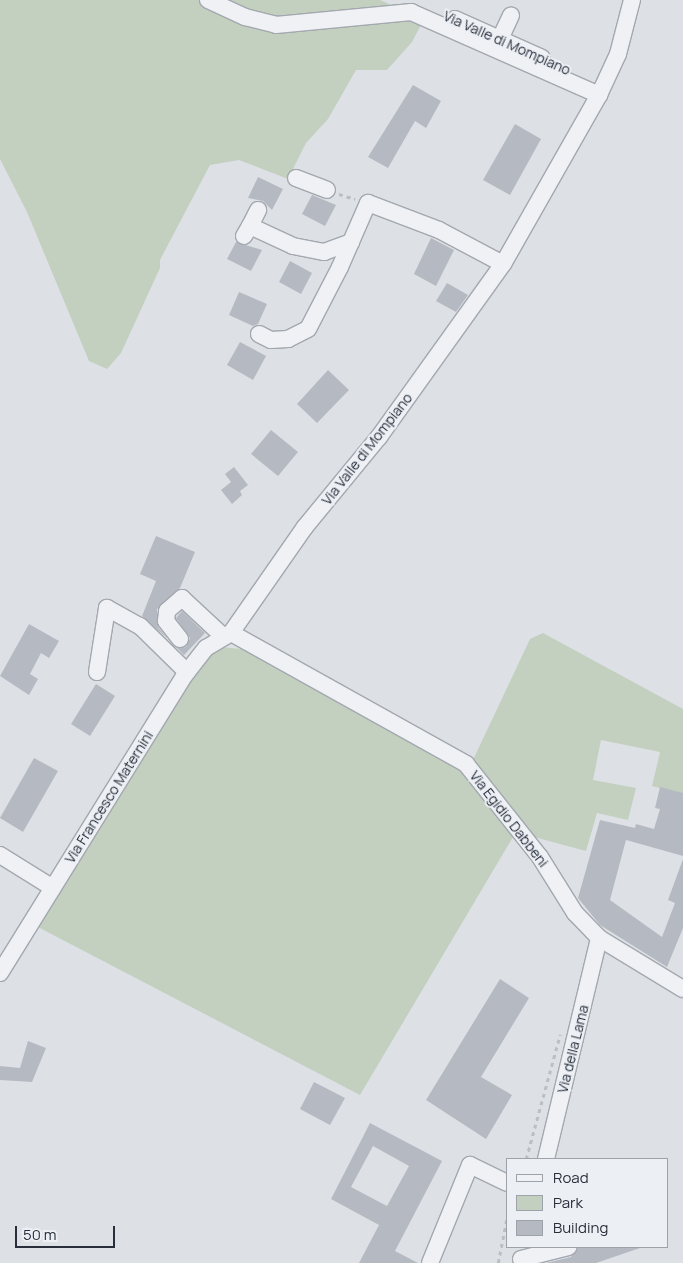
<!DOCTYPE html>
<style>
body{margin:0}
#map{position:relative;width:683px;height:1263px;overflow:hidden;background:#dde1e6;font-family:Manrope,sans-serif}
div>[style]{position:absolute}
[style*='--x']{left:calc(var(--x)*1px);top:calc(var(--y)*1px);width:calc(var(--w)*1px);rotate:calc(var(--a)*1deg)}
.green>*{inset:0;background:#c3cfbf}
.building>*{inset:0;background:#b5bac2}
.path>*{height:2.5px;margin-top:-1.25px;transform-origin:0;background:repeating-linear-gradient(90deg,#bbbfc5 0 4px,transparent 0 8px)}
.roads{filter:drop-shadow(1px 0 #a3a8af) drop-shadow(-1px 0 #a3a8af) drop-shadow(0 1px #a3a8af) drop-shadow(0 -1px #a3a8af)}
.minor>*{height:16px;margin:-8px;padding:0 8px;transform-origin:8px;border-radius:8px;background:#eff1f5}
span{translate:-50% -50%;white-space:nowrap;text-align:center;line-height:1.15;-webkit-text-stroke:4px #eceff4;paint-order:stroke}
.street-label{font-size:14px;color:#282f3b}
.legend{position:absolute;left:506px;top:1158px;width:162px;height:90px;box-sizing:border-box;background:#eceff4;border:1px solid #9ea2aa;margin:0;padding:6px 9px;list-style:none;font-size:15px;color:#282f3b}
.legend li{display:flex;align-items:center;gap:10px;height:25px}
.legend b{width:25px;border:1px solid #9ea2aa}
.scale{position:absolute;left:15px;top:1226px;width:100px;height:22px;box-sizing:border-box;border:2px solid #282f3b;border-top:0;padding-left:6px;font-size:15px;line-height:18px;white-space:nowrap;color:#282f3b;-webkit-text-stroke:4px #eceff4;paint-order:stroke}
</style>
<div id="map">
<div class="green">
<i style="clip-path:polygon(0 0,380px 0,424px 19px,412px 42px,387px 70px,356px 70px,328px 119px,306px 143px,288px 179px,239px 160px,210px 165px,160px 260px,160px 268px,121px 353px,107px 369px,89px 361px,27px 212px,0 159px)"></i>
<i style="clip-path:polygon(543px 633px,683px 709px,683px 794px,652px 786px,660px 752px,601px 740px,593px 780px,636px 788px,628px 820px,597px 813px,586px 851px,534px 837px,472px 762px,530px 639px)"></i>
<i style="clip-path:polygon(221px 647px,241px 649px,273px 664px,457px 766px,513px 837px,360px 1095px,36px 926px,208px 652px)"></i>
</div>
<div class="building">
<i style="clip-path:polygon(413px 85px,441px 101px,426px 128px,415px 121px,388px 168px,368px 157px)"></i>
<i style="clip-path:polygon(515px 124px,541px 139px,510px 195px,483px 180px)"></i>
<i style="clip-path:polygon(258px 177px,283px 189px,272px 210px,263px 201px,248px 198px)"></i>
<i style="clip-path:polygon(312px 195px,336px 205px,325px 226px,302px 214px)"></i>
<i style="clip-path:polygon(431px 238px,454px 250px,436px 286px,414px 274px)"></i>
<i style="clip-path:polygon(236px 242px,262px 250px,251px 271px,227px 259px)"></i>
<i style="clip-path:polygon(290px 261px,312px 273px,301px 294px,279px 282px)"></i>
<i style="clip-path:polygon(447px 283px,468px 295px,456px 312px,436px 301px)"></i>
<i style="clip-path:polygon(239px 292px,267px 304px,258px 324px,253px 326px,229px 315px)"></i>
<i style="clip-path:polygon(240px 342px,266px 356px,253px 380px,227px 365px)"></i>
<i style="clip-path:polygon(328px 370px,349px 390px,317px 423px,297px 404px)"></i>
<i style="clip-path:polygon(271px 430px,298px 452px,278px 476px,251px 454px)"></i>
<i style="clip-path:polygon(234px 467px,248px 485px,240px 491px,242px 495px,232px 504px,221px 490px,231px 482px,225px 474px)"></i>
<i style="clip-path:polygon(156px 536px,195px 552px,180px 588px,157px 609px,158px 627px,167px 638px,142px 616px,156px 581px,140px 574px)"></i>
<i style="clip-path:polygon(182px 611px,205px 633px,184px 655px,177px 648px,186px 647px,190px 638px,176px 618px)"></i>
<i style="clip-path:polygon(29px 624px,59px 641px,49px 658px,41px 653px,30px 674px,38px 679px,29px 695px,0 676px)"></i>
<i style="clip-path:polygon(96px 684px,115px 696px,90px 736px,71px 724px)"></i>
<i style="clip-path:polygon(34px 758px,58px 771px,23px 832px,0 818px)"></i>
<i style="clip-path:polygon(660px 787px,683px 793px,683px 856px,626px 840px,610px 900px,662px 937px,675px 903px,668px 900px,683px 859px,683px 928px,667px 967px,600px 925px,578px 898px,600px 820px,635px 828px,636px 824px,654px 829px,660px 809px,655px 808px)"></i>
<i style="clip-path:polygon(500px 979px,529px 998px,481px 1077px,512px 1095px,486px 1139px,426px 1100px)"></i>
<i style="clip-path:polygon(28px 1041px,46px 1048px,32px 1082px,0 1080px,0 1066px,20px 1068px)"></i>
<i style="clip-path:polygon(314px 1082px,345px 1098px,330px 1125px,300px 1109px)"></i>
<i style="clip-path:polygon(evenodd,370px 1123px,442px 1161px,395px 1251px,418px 1263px,359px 1263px,379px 1225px,331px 1199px,370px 1123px,373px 1146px,409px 1166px,387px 1206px,351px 1187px,373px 1146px)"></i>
<i style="clip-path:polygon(578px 1247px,643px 1247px,596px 1263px,546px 1263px,571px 1257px)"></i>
</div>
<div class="path">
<i style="--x:339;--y:194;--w:17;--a:17"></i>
<i style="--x:526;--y:1159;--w:129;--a:-74.7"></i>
<i style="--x:498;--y:1263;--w:47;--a:-78.9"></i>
</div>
<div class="roads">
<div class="minor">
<i style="--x:208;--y:0;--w:41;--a:24.7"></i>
<i style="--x:245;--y:17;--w:32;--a:14"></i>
<i style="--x:276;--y:25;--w:136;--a:-5.5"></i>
<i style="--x:411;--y:12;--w:206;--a:23.8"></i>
<i style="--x:455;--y:19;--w:95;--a:24.1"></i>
<i style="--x:500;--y:39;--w:26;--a:-65"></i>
<i style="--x:296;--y:178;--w:33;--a:21"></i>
<i style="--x:250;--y:226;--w:18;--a:-63"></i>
<i style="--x:244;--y:236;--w:12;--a:-59"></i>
<i style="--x:250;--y:226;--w:47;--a:24.9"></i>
<i style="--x:293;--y:246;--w:32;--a:11"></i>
<i style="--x:324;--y:252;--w:29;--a:-20"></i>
<i style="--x:259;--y:334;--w:13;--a:27"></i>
<i style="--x:271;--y:340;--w:17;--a:-3"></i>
<i style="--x:288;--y:339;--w:22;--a:-27"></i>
<i style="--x:308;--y:329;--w:70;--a:-62.7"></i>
<i style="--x:340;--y:267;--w:70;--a:-66.4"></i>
<i style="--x:368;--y:203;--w:76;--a:20.8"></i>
<i style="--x:439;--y:230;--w:72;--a:28"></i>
<i style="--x:231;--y:633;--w:269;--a:29.1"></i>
<i style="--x:466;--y:764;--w:119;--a:51.5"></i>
<i style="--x:540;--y:857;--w:66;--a:58"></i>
<i style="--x:575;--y:913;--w:35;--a:46"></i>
<i style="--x:599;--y:938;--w:98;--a:31.3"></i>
<i style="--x:180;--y:639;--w:23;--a:-128"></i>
<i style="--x:166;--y:621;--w:10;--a:-84"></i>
<i style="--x:167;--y:611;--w:20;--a:-41"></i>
<i style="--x:182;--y:598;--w:57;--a:42.9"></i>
<i style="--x:97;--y:672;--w:65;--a:-81.1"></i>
<i style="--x:107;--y:608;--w:38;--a:29"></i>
<i style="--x:140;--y:626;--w:66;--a:44.4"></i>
<i style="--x:0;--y:855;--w:62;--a:31.9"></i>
<i style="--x:0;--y:973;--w:349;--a:-58.2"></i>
<i style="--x:184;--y:676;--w:36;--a:-52"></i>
<i style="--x:206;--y:648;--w:29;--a:-31"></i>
<i style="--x:231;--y:633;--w:129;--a:-55.1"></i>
<i style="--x:305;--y:527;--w:117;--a:-50.6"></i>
<i style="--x:379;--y:437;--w:213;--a:-54.4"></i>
<i style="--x:503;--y:264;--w:194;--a:-60.4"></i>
<i style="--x:599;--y:95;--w:45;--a:-65.1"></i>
<i style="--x:618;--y:54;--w:56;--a:-75.5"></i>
<i style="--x:546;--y:1159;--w:227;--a:-76.5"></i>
<i style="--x:521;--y:1259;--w:49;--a:-14.3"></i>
<i style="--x:430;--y:1263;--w:106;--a:-67.8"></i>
<i style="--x:470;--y:1165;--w:41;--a:25.9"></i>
</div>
</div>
<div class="street-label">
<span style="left:507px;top:43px;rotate:24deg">Via Valle di Mompiano</span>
<span style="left:367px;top:449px;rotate:-52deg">Via Valle di Mompiano</span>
<span style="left:109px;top:797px;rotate:-58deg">Via Francesco Maternini</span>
<span style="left:509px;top:819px;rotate:52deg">Via Egidio Dabbeni</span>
<span style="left:573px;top:1049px;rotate:-76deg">Via della Lama</span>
</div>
<ul class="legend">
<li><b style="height:6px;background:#eff1f5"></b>Road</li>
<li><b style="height:14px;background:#c3cfbf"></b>Park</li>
<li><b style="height:14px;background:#b5bac2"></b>Building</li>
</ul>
<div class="scale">50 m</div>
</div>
